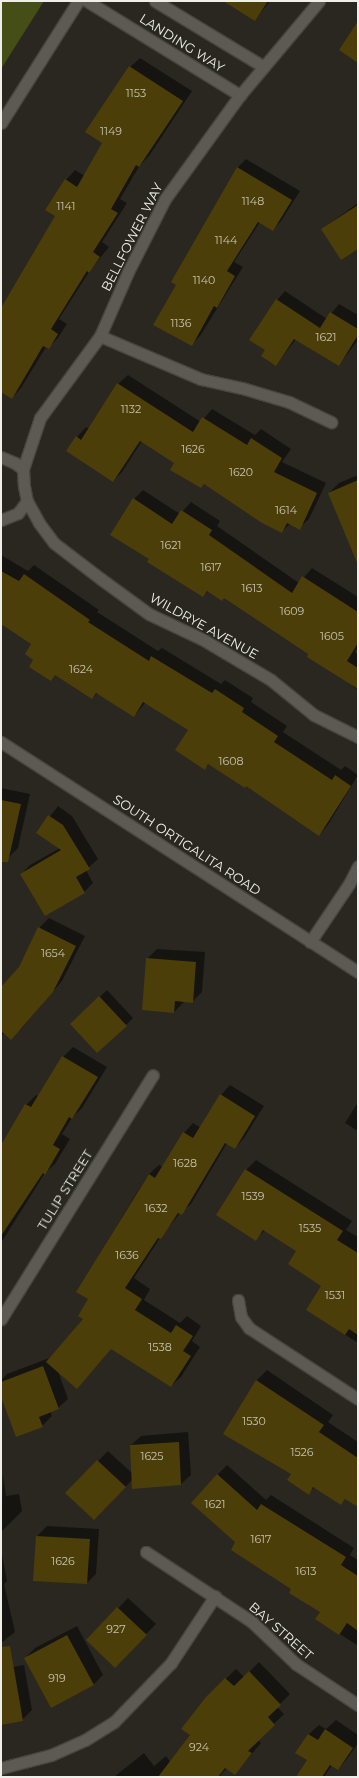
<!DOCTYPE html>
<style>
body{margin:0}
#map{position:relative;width:359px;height:1778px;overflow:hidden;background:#292720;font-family:Montserrat,sans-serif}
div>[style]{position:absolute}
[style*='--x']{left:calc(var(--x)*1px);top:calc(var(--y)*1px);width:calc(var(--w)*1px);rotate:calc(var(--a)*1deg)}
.green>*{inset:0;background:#444e16}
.shadow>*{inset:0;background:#0007}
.building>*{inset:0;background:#4b3e08}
.roads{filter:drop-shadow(1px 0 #474540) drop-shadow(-1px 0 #474540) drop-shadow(0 1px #474540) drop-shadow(0 -1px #474540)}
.minor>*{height:11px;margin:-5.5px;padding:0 5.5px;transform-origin:5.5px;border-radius:5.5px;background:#5c5a52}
.tertiary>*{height:11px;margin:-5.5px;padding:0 5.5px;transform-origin:5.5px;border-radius:5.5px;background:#5c5a52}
span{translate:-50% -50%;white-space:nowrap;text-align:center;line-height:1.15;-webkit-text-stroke:3px #292720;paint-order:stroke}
.number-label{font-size:11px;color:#c6c2b1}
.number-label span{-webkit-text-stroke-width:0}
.street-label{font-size:13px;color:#efeee9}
.frame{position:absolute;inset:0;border:2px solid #efeee9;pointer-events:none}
</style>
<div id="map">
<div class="green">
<i style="clip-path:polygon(1px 1px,44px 1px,1px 69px)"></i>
</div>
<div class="shadow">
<i style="clip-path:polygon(225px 1px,270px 1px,255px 20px)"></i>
<i style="clip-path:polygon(140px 58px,192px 91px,149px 156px,140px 165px,120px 199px,127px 203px,102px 242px,109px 247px,89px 272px,59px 319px,67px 324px,58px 338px,48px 348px,46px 347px,21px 388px,12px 398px,1px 391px,1px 311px,34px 256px,32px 255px,57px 216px,66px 180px,75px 170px,85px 176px,104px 143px,130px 67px)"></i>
<i style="clip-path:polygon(246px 159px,300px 191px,281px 221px,273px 230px,260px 222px,234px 262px,243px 267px,200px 336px,191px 345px,177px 285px,173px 282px,238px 167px)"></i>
<i style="clip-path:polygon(358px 203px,358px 248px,322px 229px)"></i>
<i style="clip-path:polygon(285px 291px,327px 319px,339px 304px,358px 315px,358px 340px,339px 365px,296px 339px,276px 365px,266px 350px,277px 300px)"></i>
<i style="clip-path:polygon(128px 375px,201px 422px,212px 409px,255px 435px,261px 429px,291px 449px,282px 462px,326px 483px,309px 519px,299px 528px,290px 524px,282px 531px,205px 483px,201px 487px,176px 463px,142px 441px,122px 472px,113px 481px,77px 437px,86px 427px,89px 429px,118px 384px)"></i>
<i style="clip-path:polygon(358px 475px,358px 554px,329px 493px,339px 483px)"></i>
<i style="clip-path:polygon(143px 490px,180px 514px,191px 502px,220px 521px,217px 526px,299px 583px,312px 568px,358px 597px,358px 647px,355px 652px,358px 654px,358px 690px,310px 654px,224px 597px,208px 591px,203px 596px,150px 559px,134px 499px)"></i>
<i style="clip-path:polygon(1px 555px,28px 571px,34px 565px,99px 610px,97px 612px,158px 651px,162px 648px,221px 684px,225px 680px,253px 698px,251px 702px,287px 726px,283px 732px,341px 770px,345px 766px,358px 775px,328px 825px,319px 835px,247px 785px,209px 764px,204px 768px,189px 730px,146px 702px,134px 716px,98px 693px,92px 698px,56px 674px,50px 680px,35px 659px,33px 644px,1px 623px)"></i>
<i style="clip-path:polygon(1px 788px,30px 794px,18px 848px,8px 858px,1px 857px)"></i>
<i style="clip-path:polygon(58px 806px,72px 816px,98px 859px,86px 870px,93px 883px,84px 892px,21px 874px,30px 865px,60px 848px,37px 833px)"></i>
<i style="clip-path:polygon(49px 918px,85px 936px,62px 981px,21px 1029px,1px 1035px,1px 989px,19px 968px,39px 928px)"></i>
<i style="clip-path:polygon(157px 949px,205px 952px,202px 992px,192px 1002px,184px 1002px,174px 1012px,147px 959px)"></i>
<i style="clip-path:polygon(107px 990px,133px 1018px,126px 1025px,79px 1017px)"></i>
<i style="clip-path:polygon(73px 1047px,107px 1067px,82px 1108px,72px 1118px,62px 1134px,70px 1139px,55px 1164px,45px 1173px,1px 1243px,1px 1147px,26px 1105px,36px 1095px,39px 1096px,63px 1057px)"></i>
<i style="clip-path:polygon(230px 1085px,264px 1106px,244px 1138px,235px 1148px,227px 1143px,191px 1204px,180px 1213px,160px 1238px,134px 1278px,150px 1289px,144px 1300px,180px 1323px,187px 1316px,201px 1326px,192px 1341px,200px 1347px,181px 1377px,171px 1386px,112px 1348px,58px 1371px,68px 1399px,58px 1408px,50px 1411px,52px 1416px,42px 1426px,1px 1394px,1px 1380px,7px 1374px,52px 1357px,84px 1318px,90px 1299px,78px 1291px,131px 1202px,149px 1174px,159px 1165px,163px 1167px,184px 1133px,193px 1123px,201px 1128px,221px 1095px)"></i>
<i style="clip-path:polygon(358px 1102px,358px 1131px,345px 1123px)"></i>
<i style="clip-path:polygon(256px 1160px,352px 1221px,346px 1230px,358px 1237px,358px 1343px,307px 1310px,323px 1285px,297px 1251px,265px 1230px,256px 1239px,217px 1214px,246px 1170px)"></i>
<i style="clip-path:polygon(267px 1370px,333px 1415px,328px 1422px,358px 1442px,358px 1506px,346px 1498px,341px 1504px,315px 1487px,308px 1493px,292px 1474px,225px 1434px,257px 1380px)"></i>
<i style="clip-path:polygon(188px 1432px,191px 1475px,181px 1484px,133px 1479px,94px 1519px,66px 1493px,108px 1451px,133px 1474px,131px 1445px,141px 1436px)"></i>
<i style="clip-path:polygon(227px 1465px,266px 1500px,271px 1495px,354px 1548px,350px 1555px,358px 1560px,357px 1645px,316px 1619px,321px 1611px,237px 1542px,217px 1475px)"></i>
<i style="clip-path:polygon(3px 1475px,6px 1496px,19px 1494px,22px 1511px,1px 1532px)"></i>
<i style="clip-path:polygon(47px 1526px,99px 1529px,96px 1574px,87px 1583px,37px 1536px)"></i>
<i style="clip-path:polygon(1px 1549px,7px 1581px,4px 1584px,15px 1632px,1px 1643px)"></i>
<i style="clip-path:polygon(128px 1598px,156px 1624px,124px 1657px,87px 1640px)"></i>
<i style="clip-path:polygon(77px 1626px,103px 1675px,93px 1685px,25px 1658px,35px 1648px)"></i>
<i style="clip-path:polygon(259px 1662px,290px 1694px,277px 1707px,284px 1714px,258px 1740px,261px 1743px,235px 1774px,227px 1768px,219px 1777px,199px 1777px,192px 1735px,206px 1698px,236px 1669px,244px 1677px)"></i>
<i style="clip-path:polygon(24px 1665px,32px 1710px,22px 1720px,1px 1724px,1px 1669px)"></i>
<i style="clip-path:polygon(336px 1720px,358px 1735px,358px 1743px,347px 1759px,338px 1769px,332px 1765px,324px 1777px,297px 1777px,308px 1760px,297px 1753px,309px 1734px,319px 1725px,326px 1729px)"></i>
<i style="clip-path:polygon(144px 1753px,154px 1766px,166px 1756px,182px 1777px,114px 1777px)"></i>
</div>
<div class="building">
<i style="clip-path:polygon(223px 1px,268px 1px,255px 21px)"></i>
<i style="clip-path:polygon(358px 21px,358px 63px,339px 50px)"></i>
<i style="clip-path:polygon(129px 66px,183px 101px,139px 167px,136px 165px,111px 209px,118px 213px,93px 252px,100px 257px,89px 273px,87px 271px,51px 329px,58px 334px,49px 349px,43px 346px,12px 399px,1px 392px,1px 308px,55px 216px,45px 210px,65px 179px,77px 187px,102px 143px,85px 132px)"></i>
<i style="clip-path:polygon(237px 167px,292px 200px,273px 231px,258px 222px,227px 271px,235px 276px,217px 308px,214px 306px,192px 346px,153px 325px,176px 285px,171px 282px)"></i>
<i style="clip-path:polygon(358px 205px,358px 249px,341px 260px,321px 229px)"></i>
<i style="clip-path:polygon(276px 299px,320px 328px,330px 312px,358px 329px,358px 335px,339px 366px,294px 339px,276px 366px,261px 356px,265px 350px,249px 340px)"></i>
<i style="clip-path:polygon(117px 383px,193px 432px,202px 417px,247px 445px,251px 438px,282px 458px,274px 472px,317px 493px,300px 530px,287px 523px,282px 533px,262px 523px,204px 484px,201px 488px,170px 470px,174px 463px,140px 441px,113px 482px,66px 451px,76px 436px,81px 440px)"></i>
<i style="clip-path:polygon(358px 480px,358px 565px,328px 493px)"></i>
<i style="clip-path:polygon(133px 498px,172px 524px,181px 510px,212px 530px,209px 535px,292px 593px,302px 576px,358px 612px,358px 643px,347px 661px,358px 668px,358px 689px,307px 657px,308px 654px,224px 598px,222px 601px,207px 591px,203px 597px,147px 562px,149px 559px,110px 535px)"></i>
<i style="clip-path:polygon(1px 571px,19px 581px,24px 574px,90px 620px,88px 622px,149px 661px,151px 656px,212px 693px,215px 689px,244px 708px,242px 712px,278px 736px,274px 742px,332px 780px,335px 775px,351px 786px,319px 836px,246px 786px,245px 788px,208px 764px,205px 770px,175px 750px,188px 730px,143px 702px,134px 717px,96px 693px,92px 699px,55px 675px,51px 681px,29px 667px,33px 660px,25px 654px,31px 644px,1px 624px)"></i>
<i style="clip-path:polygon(1px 800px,21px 804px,8px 862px,1px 862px)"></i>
<i style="clip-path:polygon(48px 815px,63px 825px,90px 869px,76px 877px,85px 893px,45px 916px,20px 874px,61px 850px,36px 833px)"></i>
<i style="clip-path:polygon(38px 927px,76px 946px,53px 992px,11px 1040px,1px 1031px,1px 987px,19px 967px)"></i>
<i style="clip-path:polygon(146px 958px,196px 962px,193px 1003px,175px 1001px,174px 1013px,142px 1010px)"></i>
<i style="clip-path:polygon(99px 996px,127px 1026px,97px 1053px,70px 1024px)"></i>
<i style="clip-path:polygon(62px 1056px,98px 1077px,72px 1119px,69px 1117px,53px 1145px,60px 1149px,45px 1175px,43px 1173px,1px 1236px,1px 1145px,25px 1104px,31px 1107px)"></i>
<i style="clip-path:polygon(220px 1094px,255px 1116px,235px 1149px,225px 1143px,182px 1215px,178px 1213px,161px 1239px,158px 1238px,125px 1288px,142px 1299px,135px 1310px,171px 1333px,176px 1325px,193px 1336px,183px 1351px,191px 1356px,171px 1387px,111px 1349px,77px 1389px,46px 1362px,83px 1319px,78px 1316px,88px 1299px,76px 1292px,149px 1174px,155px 1178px,183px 1132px,193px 1138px)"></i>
<i style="clip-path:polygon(245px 1169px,343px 1231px,337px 1240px,358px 1253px,358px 1335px,349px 1329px,345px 1335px,306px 1310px,321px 1286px,288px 1264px,296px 1251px,263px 1230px,256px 1241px,216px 1215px)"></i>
<i style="clip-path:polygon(43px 1366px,59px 1409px,39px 1417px,43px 1427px,16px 1437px,1px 1397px,1px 1382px)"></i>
<i style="clip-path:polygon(256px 1380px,324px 1425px,319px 1432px,358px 1458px,358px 1507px,345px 1499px,341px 1505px,313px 1487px,309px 1495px,287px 1480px,291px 1474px,223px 1434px)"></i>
<i style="clip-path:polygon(179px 1442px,181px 1485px,132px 1489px,130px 1445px)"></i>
<i style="clip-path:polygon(97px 1460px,126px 1487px,94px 1520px,65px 1493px)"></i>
<i style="clip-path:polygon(217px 1474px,257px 1510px,261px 1504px,346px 1557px,341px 1565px,358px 1576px,358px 1631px,347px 1623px,339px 1635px,315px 1619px,320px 1612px,289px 1593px,291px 1589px,231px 1550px,235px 1542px,191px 1503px)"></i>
<i style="clip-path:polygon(36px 1536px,90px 1539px,87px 1584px,33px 1581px)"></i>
<i style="clip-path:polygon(117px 1607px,147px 1635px,115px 1668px,86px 1640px)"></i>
<i style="clip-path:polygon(67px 1635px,94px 1685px,51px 1708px,24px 1658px)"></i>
<i style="clip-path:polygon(10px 1646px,23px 1721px,1px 1725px,1px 1647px)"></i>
<i style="clip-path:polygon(249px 1671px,281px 1705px,268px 1717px,275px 1725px,248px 1751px,252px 1753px,235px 1775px,225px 1768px,218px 1777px,158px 1777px,190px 1735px,181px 1729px,206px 1697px,225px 1678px,234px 1686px)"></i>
<i style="clip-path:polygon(325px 1729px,353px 1748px,338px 1770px,330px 1765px,322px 1777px,296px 1777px,307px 1760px,295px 1753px,308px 1734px,318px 1740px)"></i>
</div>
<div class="roads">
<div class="minor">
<i style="--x:87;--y:1;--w:180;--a:31.6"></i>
<i style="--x:155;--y:1;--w:127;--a:31.2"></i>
<i style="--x:319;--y:1;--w:123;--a:130"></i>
<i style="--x:240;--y:95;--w:128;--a:125.8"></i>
<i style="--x:165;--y:199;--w:82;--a:116.9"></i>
<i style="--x:128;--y:272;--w:70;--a:113.6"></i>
<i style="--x:100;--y:336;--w:102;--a:126.2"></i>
<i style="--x:40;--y:418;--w:54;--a:108.4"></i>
<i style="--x:23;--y:469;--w:17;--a:87"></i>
<i style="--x:24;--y:486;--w:15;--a:79"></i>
<i style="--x:27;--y:501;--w:25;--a:61"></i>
<i style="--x:39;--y:523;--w:25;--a:53"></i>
<i style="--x:54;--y:543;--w:59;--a:37.5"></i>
<i style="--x:101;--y:579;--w:59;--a:36.1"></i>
<i style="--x:149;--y:614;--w:59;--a:25.3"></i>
<i style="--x:202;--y:639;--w:80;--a:30.7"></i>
<i style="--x:271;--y:680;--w:55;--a:39.1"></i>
<i style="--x:314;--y:715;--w:49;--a:26.6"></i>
<i style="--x:1;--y:123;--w:144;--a:-57.7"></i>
<i style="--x:100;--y:336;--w:110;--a:23.1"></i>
<i style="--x:201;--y:379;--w:42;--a:12.4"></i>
<i style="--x:242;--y:388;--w:49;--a:16.6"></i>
<i style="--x:289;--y:402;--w:47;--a:25.5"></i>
<i style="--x:1;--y:457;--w:15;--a:23"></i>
<i style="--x:15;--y:463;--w:10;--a:37"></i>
<i style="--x:1;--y:520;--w:18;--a:-22"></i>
<i style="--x:18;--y:513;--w:15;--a:-53"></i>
<i style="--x:310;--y:942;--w:70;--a:-56.1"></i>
<i style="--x:349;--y:884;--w:20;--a:-63"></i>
<i style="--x:238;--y:1300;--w:17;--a:80"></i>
<i style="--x:241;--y:1317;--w:14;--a:54"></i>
<i style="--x:249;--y:1328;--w:130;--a:33.1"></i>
<i style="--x:1;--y:1319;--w:287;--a:-58.1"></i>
<i style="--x:146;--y:1552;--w:127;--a:33.4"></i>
<i style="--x:252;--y:1622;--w:61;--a:43.7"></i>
<i style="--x:296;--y:1664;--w:74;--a:33.5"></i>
<i style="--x:1;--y:1768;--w:52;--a:-14.6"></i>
<i style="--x:51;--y:1755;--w:37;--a:-24"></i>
<i style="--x:85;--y:1740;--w:34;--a:-32"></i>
<i style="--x:114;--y:1722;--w:82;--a:-46"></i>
<i style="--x:171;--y:1663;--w:80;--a:-56.7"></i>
</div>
<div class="tertiary">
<i style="--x:1;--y:742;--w:425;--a:32.8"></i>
</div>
</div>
<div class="number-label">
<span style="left:136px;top:93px">1153</span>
<span style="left:111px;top:131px">1149</span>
<span style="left:253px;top:201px">1148</span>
<span style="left:66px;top:206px">1141</span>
<span style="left:226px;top:240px">1144</span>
<span style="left:204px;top:280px">1140</span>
<span style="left:181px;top:323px">1136</span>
<span style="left:326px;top:337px">1621</span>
<span style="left:131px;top:409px">1132</span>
<span style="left:193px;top:449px">1626</span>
<span style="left:241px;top:472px">1620</span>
<span style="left:286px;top:510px">1614</span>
<span style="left:171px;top:545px">1621</span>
<span style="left:211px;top:567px">1617</span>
<span style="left:252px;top:588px">1613</span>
<span style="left:292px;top:611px">1609</span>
<span style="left:332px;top:636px">1605</span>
<span style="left:81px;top:669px">1624</span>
<span style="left:231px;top:761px">1608</span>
<span style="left:53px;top:953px">1654</span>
<span style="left:185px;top:1163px">1628</span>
<span style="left:253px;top:1196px">1539</span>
<span style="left:156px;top:1208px">1632</span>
<span style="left:310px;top:1228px">1535</span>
<span style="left:127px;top:1255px">1636</span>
<span style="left:335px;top:1295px">1531</span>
<span style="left:160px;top:1347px">1538</span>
<span style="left:254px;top:1421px">1530</span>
<span style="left:302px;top:1452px">1526</span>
<span style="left:152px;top:1456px">1625</span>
<span style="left:215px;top:1504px">1621</span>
<span style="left:261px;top:1539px">1617</span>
<span style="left:63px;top:1561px">1626</span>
<span style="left:306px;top:1571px">1613</span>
<span style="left:116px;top:1629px">927</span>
<span style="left:57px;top:1678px">919</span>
<span style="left:199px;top:1747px">924</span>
</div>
<div class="street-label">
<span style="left:182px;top:43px;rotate:32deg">LANDING WAY</span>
<span style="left:132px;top:237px;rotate:-63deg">BELLFOWER WAY</span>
<span style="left:204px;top:626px;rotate:29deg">WILDRYE AVENUE</span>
<span style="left:187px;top:845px;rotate:33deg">SOUTH ORTIGALITA ROAD</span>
<span style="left:65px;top:1190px;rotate:-58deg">TULIP STREET</span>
<span style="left:281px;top:1631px;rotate:41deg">BAY STREET</span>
</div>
<div class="frame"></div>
</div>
